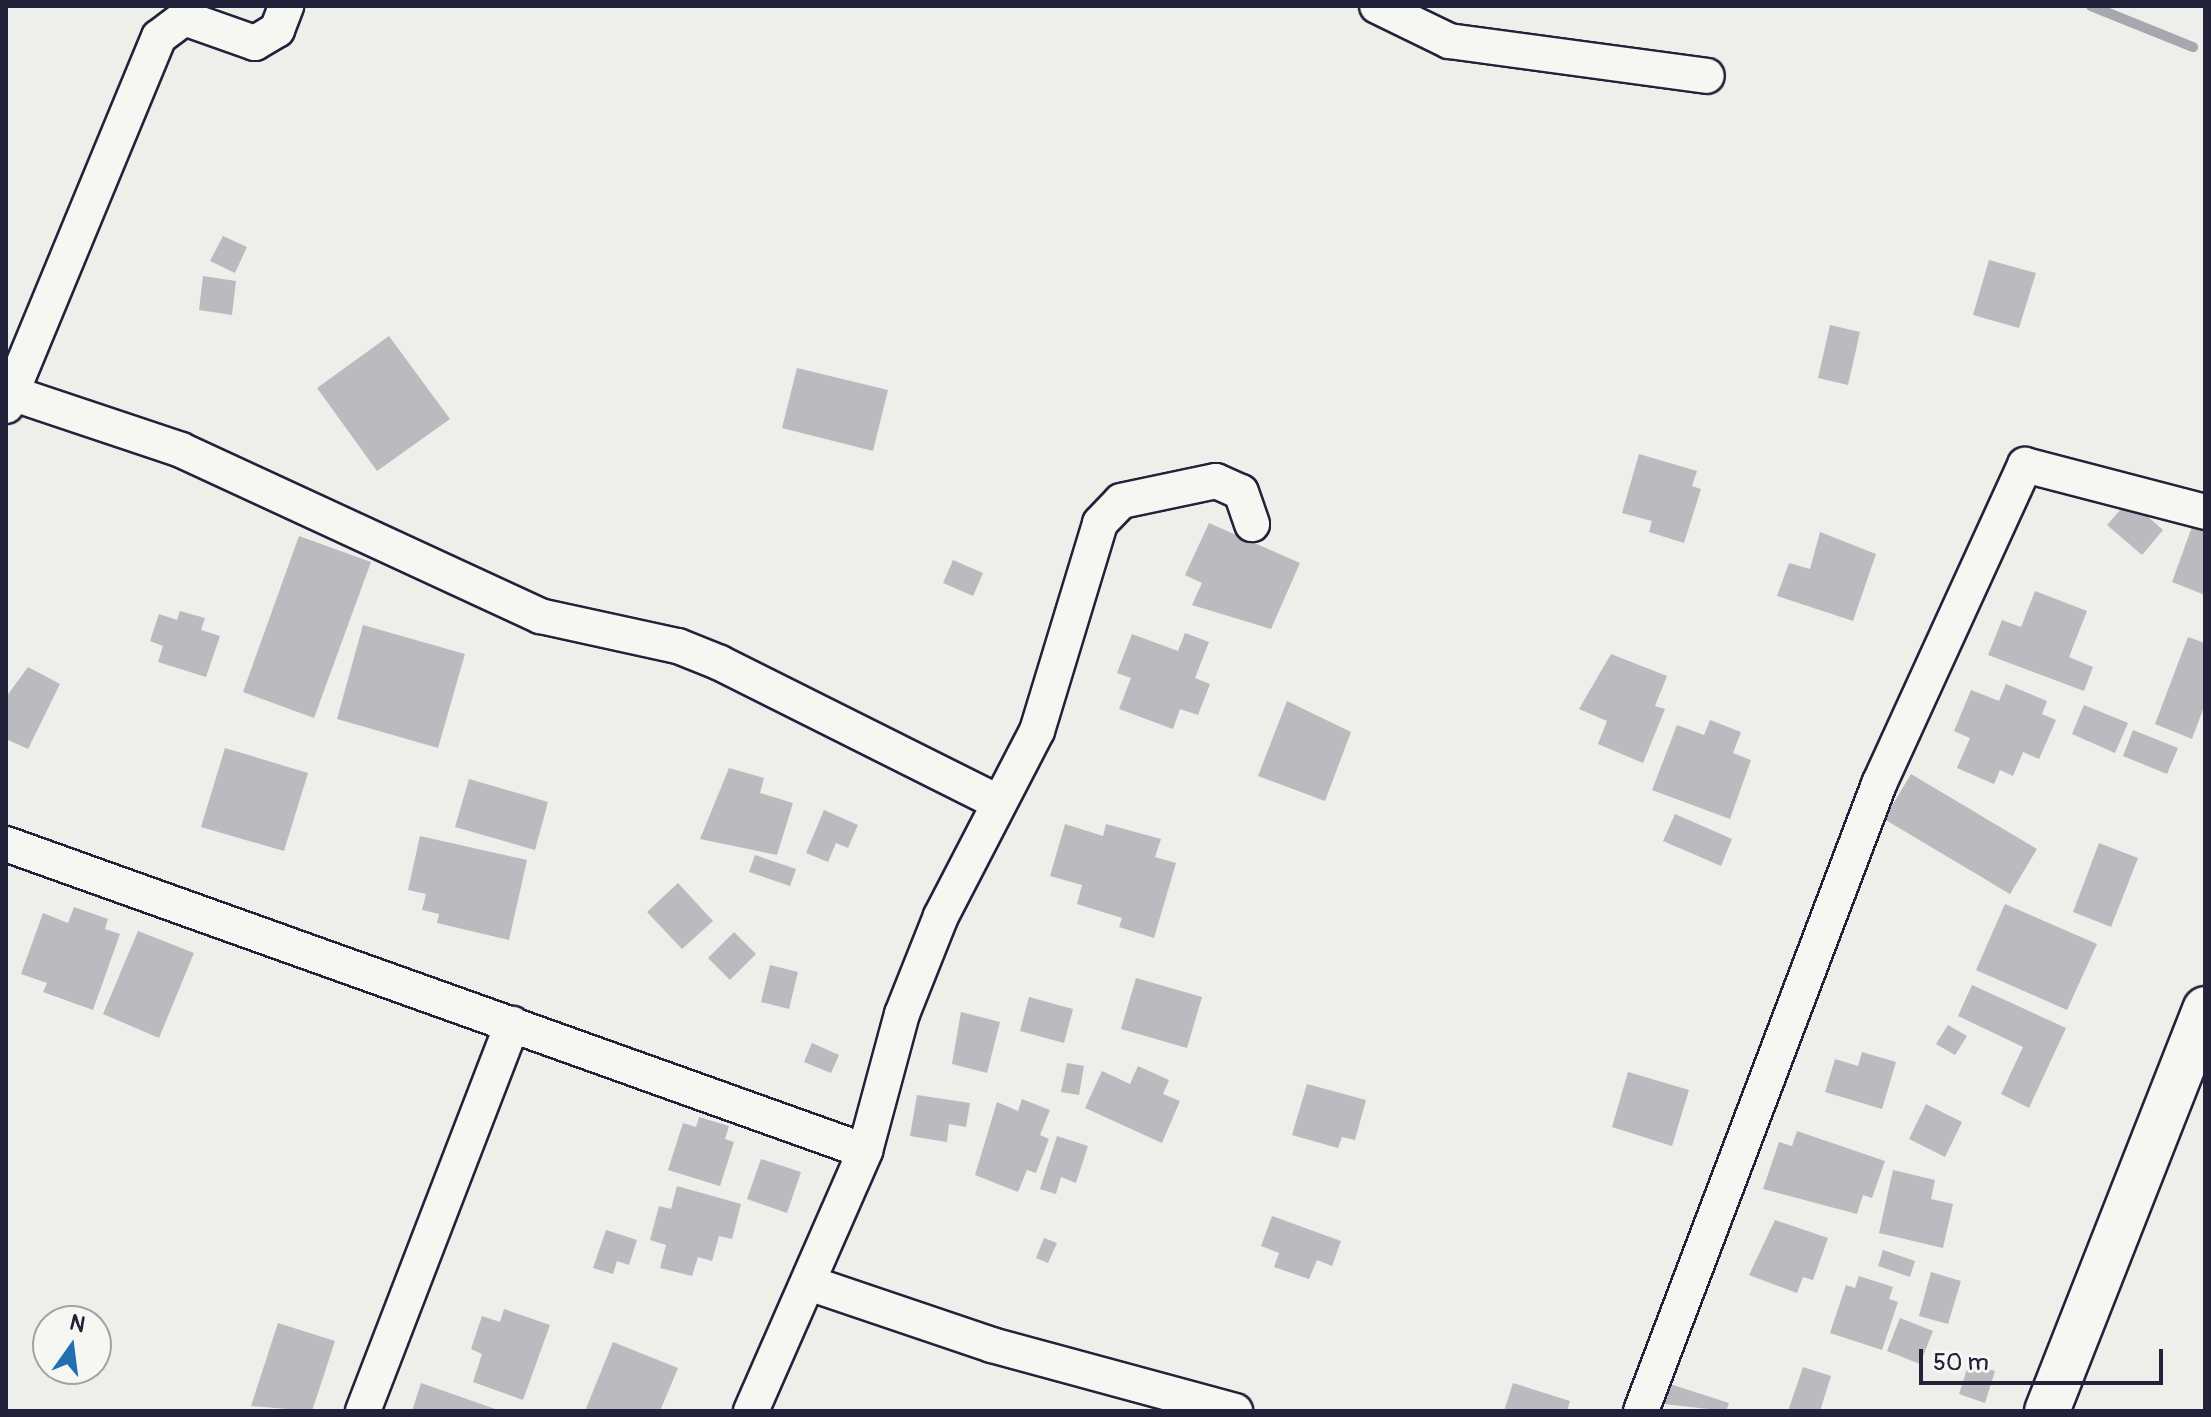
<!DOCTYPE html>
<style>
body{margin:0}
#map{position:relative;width:2211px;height:1417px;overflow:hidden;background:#eeeeeb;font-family:Pangolin,sans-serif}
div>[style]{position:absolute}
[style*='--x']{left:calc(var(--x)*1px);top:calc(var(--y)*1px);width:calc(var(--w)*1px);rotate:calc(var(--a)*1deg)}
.stream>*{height:10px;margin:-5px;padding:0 5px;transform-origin:5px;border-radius:5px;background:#a7a7af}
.building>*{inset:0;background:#bbbbbf}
.roads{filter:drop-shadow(2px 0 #22223b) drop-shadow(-2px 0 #22223b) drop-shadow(0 2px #22223b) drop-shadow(0 -2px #22223b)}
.minor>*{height:34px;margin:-17px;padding:0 17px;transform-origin:17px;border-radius:17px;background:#f6f6f2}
.secondary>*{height:44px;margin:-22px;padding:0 22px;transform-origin:22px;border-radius:22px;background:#f6f6f2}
span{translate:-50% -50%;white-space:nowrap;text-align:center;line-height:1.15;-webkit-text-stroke:7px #f6f6f2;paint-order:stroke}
.frame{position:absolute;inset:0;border:8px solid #22223b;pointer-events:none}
.north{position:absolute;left:32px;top:1305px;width:80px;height:80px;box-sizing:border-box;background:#f6f6f2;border:2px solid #a1a1a9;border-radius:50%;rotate:14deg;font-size:22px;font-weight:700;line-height:32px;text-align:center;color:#22223b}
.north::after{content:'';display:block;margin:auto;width:28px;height:36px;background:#1f6fb2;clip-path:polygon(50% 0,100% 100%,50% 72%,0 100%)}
.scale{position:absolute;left:1919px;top:1349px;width:244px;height:36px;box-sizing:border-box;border:4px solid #22223b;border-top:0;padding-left:10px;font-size:24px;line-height:28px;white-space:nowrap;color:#22223b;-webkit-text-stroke:6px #f6f6f2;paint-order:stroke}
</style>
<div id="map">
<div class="stream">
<i style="--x:2091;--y:6;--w:110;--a:21.9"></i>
</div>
<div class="building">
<i style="clip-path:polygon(223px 236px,247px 247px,235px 273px,210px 261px)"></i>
<i style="clip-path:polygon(1989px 260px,2036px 273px,2019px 328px,1973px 315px)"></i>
<i style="clip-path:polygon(203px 276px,236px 281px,232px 315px,199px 310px)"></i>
<i style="clip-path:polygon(1830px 325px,1860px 332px,1848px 385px,1818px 378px)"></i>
<i style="clip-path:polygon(389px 336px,450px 419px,377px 471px,317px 388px)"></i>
<i style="clip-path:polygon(797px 368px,888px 390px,873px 451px,782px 428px)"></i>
<i style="clip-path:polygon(1639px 454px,1697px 471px,1692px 486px,1701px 489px,1684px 543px,1649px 532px,1652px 521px,1622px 513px)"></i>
<i style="clip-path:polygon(2129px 500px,2163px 530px,2142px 555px,2107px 525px)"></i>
<i style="clip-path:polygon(1209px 523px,1300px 563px,1271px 629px,1192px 605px,1202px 583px,1185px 575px)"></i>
<i style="clip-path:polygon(2192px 527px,2205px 532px,2205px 595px,2172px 582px)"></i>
<i style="clip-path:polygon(1820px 532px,1876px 554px,1853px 621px,1777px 596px,1789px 563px,1810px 569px)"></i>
<i style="clip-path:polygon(299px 536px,371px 562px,314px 718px,243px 692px)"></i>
<i style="clip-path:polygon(953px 560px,983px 573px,973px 596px,943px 583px)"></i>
<i style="clip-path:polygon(2035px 591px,2087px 611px,2069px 657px,2093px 667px,2084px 691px,1988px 655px,2002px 620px,2021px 627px)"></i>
<i style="clip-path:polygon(180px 611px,205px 618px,201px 630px,220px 636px,206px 677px,158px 662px,163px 646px,150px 641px,159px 614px,177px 620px)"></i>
<i style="clip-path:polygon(363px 625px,465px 654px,438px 748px,337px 719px)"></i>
<i style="clip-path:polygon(1185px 633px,1209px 642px,1195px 678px,1210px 684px,1198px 715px,1180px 709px,1173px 729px,1119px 709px,1131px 678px,1117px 673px,1132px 634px,1178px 651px)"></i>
<i style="clip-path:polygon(2188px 637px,2205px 643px,2205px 704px,2192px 739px,2155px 724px)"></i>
<i style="clip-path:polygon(1611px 654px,1667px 676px,1655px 706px,1665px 709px,1643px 763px,1598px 744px,1607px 721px,1579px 709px)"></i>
<i style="clip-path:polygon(28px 667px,60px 684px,28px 749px,6px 739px,6px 697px)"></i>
<i style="clip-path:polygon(2006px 684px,2047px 701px,2042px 714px,2056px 720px,2039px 759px,2023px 752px,2013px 776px,2000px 770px,1994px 784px,1957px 768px,1970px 738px,1954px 731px,1971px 690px,1999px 701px)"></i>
<i style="clip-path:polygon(1287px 701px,1351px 732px,1325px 801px,1258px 776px)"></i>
<i style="clip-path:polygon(2084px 705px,2128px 723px,2115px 753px,2072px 734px)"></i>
<i style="clip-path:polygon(1710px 720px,1741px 732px,1733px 753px,1751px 760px,1730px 819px,1652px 790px,1677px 725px,1704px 735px)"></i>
<i style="clip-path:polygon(2133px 730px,2178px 748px,2167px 774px,2123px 756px)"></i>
<i style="clip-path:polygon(225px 748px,308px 773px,284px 851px,201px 827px)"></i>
<i style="clip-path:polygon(729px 768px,764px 778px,760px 793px,793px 803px,777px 855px,700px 839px)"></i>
<i style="clip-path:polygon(1911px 774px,2037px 849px,2010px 894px,1884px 819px)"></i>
<i style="clip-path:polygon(469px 779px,548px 802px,535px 850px,455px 827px)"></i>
<i style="clip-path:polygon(824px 810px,858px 825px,848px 848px,836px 843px,828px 862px,806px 853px)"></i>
<i style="clip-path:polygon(1675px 814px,1732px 839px,1721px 866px,1663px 841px)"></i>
<i style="clip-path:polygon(1065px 824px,1103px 836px,1106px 824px,1161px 839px,1155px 857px,1176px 863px,1154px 938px,1119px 927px,1122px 918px,1077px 904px,1082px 885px,1050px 876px)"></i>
<i style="clip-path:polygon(420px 836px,527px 860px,509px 940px,437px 923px,439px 914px,422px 910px,426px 894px,408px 890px)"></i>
<i style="clip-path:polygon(2099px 843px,2138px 858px,2111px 927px,2073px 912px)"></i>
<i style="clip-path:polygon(755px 855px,796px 869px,790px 886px,749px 872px)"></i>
<i style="clip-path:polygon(678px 883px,713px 921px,682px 949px,647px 912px)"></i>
<i style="clip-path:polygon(2005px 904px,2097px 944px,2067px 1010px,1976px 970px)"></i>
<i style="clip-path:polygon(74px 907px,108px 919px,105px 929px,120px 934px,93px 1010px,43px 992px,47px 983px,21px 974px,43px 913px,68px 923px)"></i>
<i style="clip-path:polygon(138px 931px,194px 953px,159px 1038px,103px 1014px)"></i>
<i style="clip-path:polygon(734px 932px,756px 954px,730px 980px,708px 958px)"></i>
<i style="clip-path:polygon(770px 965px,798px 972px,789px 1009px,761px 1002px)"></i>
<i style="clip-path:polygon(1136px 978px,1202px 997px,1187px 1048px,1121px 1029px)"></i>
<i style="clip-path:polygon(1972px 985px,2066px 1028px,2029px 1108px,2001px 1094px,2023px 1047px,1958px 1016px)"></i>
<i style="clip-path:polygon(1029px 997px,1073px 1009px,1064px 1043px,1020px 1031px)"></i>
<i style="clip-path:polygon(961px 1012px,1000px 1022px,987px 1073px,952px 1064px)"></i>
<i style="clip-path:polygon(1948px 1025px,1967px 1036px,1955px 1055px,1936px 1044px)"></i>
<i style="clip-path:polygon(812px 1043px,839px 1055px,831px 1073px,804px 1062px)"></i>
<i style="clip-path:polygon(1862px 1052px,1896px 1062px,1882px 1109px,1825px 1092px,1835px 1059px,1858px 1066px)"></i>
<i style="clip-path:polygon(1067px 1063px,1084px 1066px,1079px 1095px,1061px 1092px)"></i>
<i style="clip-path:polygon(1138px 1066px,1169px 1080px,1163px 1094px,1180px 1101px,1162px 1143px,1085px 1108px,1102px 1071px,1130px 1084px)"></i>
<i style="clip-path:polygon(1628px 1072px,1689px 1090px,1672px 1146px,1612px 1127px)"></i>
<i style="clip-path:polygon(1307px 1084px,1366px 1100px,1355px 1140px,1342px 1137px,1338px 1148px,1292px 1135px)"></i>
<i style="clip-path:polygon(917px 1095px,970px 1103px,966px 1127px,949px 1124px,947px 1142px,910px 1136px)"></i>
<i style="clip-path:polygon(1022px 1099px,1050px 1110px,1040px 1135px,1049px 1139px,1036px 1173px,1027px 1170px,1018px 1192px,975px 1175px,997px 1102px,1018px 1111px)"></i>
<i style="clip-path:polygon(1926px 1104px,1962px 1122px,1945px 1157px,1909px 1139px)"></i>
<i style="clip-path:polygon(699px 1117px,729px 1126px,725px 1139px,734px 1142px,720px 1186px,668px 1170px,683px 1123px,696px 1127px)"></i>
<i style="clip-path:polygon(1797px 1131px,1885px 1161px,1872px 1198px,1863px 1195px,1857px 1214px,1763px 1189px,1779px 1142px,1792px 1146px)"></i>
<i style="clip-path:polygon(1057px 1136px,1088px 1146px,1076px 1183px,1061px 1177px,1056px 1194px,1040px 1189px)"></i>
<i style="clip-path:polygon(761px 1159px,801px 1172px,787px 1213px,747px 1199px)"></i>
<i style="clip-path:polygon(1893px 1170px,1935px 1180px,1931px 1199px,1953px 1204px,1943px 1248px,1879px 1233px)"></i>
<i style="clip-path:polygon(677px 1186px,741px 1204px,732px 1239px,719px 1236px,712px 1261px,698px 1257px,692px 1276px,660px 1268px,666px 1245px,650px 1240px,659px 1206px,671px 1209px)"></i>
<i style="clip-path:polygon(1272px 1216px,1341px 1241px,1332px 1266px,1317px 1260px,1309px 1279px,1274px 1267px,1279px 1253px,1261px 1246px)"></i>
<i style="clip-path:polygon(1775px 1220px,1828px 1238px,1813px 1280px,1803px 1277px,1797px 1293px,1749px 1275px)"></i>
<i style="clip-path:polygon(606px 1230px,637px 1240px,629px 1265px,617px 1261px,613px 1274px,593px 1268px)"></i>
<i style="clip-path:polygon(1044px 1238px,1057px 1243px,1048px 1263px,1036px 1258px)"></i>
<i style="clip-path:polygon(1883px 1250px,1915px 1261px,1910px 1277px,1878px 1266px)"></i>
<i style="clip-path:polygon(1931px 1272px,1961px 1281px,1948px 1324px,1919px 1316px)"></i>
<i style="clip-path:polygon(1859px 1276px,1893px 1287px,1889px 1299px,1898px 1302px,1882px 1350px,1830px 1333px,1846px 1285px,1855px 1288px)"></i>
<i style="clip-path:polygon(504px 1309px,550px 1325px,523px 1400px,473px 1382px,482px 1354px,471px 1349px,482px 1316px,500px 1322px)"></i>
<i style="clip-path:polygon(1900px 1318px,1933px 1331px,1920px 1364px,1887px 1351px)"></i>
<i style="clip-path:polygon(278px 1323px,335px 1341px,312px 1411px,251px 1406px)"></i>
<i style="clip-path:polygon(613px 1342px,678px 1368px,660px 1411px,585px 1411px)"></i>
<i style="clip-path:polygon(1969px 1363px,1995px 1371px,1985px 1403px,1959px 1394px)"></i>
<i style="clip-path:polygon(1803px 1367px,1831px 1376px,1820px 1411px,1788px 1411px)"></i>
<i style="clip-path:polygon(421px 1383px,501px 1411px,412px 1411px)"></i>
<i style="clip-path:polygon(1513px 1383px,1570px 1401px,1567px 1411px,1504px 1411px)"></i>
<i style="clip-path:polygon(1670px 1384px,1729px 1403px,1726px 1411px,1664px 1404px)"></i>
</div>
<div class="roads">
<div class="minor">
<i style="--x:1377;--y:6;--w:80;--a:25.9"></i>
<i style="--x:1449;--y:41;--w:260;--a:7.7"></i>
<i style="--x:11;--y:393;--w:179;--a:18.5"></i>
<i style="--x:181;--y:450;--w:396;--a:24.8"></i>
<i style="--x:540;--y:616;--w:141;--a:12.3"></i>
<i style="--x:678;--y:646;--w:45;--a:22"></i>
<i style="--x:720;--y:663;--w:308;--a:26.6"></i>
<i style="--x:6;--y:406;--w:399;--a:-67.5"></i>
<i style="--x:159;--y:37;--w:31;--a:-37"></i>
<i style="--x:184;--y:18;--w:75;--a:19.4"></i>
<i style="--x:255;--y:43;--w:26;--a:-31"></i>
<i style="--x:277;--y:30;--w:26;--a:-69"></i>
<i style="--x:6;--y:844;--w:912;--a:19.67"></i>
<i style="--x:809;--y:1283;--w:193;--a:18.7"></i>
<i style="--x:992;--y:1345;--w:252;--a:15.2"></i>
<i style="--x:363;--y:1411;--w:415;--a:-68.9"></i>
<i style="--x:751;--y:1411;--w:284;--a:-66.3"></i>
<i style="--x:865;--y:1151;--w:142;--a:-74.9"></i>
<i style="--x:902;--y:1014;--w:105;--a:-68.3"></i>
<i style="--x:941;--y:916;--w:208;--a:-62.6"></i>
<i style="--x:1037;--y:731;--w:217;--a:-73.1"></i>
<i style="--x:1100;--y:523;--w:30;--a:-46"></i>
<i style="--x:1121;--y:501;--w:97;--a:-11.9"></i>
<i style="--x:1216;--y:481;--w:27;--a:24"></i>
<i style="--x:1241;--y:492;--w:34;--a:71"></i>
<i style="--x:1641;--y:1411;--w:671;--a:-69.21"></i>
<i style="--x:1879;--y:784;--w:351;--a:-65.4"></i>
<i style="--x:2025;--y:465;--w:186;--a:14.6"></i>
</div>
<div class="secondary">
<i style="--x:2047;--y:1411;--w:432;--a:-68.5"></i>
</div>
</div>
<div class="frame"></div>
<div class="north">N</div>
<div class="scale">50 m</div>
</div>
